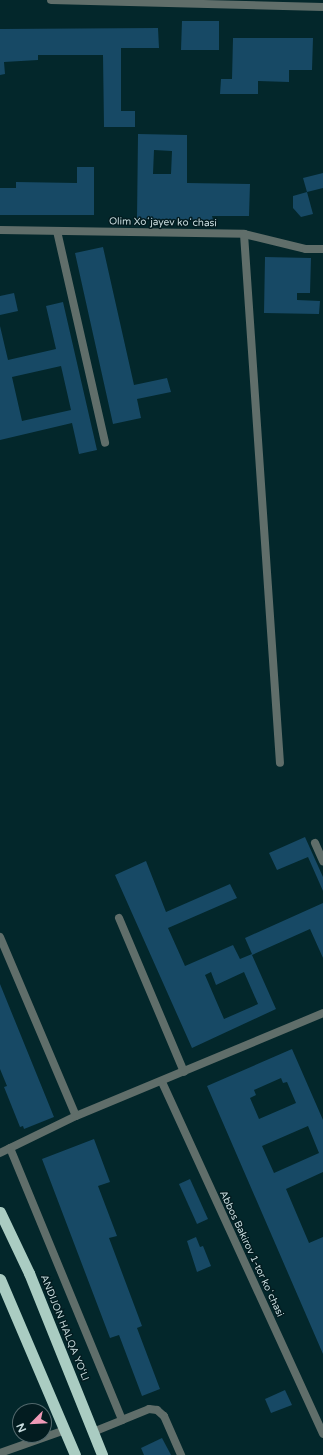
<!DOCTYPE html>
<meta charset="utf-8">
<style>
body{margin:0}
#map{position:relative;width:323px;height:1455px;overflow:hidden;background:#03272b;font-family:"Varela Round",sans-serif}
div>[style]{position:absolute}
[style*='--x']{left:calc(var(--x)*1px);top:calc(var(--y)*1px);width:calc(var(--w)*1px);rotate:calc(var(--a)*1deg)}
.building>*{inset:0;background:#174965}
.service>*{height:8px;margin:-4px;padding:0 4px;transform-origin:4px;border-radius:4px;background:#606e6a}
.minor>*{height:8px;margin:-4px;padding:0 4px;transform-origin:4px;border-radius:4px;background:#606e6a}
.trunk>*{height:11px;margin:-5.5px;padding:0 5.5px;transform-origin:5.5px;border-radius:5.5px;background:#aaccc2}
span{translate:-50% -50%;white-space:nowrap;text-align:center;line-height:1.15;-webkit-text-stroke:3px #031c20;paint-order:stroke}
.street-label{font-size:10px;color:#c8dbdd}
.north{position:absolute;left:12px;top:1403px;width:40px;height:40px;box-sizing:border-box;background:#031c20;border:1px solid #52686c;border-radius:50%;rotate:246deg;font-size:11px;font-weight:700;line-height:16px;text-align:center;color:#c8dbdd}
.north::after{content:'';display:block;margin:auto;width:14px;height:18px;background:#f09ab7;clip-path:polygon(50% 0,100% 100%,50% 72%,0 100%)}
</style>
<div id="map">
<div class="building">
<i style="clip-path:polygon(182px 21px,219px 21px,219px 50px,181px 50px)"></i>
<i style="clip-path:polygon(158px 28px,159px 48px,121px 48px,121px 111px,135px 111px,135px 127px,104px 127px,103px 55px,38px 55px,38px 60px,4px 62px,5px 74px,0 75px,0 29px)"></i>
<i style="clip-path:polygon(233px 38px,313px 38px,312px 70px,289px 70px,289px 82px,258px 81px,258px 94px,220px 94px,221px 79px,232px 79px)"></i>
<i style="clip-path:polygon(evenodd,138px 134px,187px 135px,187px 183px,250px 184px,249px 216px,212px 216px,213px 220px,137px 219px,138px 134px,154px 150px,172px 151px,171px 174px,153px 174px,154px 150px)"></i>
<i style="clip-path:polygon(77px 167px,94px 167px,94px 215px,0 215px,0 188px,16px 188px,16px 182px,77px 183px)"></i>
<i style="clip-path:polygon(323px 173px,323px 188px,307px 192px,303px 178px)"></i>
<i style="clip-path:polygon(307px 192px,313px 214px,301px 217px,293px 208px,293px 196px)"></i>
<i style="clip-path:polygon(103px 247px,134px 385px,167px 378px,171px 392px,137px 399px,141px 418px,113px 424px,75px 253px)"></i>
<i style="clip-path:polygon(265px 257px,311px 258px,310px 293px,297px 293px,297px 300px,320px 301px,319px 314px,264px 313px)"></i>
<i style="clip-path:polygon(14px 293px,18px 311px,0 315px,0 296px)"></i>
<i style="clip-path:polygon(evenodd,63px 302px,97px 450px,79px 454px,72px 423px,0 440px,0 326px,8px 360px,56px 349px,46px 306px,63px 302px,61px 366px,71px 410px,22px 421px,12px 377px,61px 366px)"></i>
<i style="clip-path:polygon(305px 837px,323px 877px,323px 891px,308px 857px,277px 870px,269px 853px)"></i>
<i style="clip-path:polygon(evenodd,146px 861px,166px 912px,230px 884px,237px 898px,168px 928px,185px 966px,233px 945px,240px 959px,252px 954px,245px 938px,323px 903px,323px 958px,310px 929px,252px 955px,276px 1009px,192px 1048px,115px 875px,146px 861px,211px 972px,216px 985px,244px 972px,258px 1004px,224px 1019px,205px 975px,211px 972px)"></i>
<i style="clip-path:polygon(0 984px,54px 1117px,24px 1129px,23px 1126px,20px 1127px,4px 1087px,7px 1086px,0 1069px)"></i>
<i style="clip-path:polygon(evenodd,292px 1049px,323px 1120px,323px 1172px,286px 1189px,309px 1243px,323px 1237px,323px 1354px,207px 1086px,292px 1049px,281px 1078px,283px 1083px,287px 1082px,296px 1103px,259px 1119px,250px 1098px,256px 1095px,254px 1090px,281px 1078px,292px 1049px,308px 1126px,319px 1153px,274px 1173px,262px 1146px,308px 1126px)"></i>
<i style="clip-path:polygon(94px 1139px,110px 1182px,98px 1186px,117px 1236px,109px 1238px,142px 1326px,137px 1328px,160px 1389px,142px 1396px,119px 1335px,110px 1338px,42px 1159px)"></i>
<i style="clip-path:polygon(190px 1179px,208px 1219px,197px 1224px,179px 1184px)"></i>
<i style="clip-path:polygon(196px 1237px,200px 1247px,203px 1246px,211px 1266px,197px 1272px,187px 1241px)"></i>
<i style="clip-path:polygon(285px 1390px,292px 1405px,271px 1413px,265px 1399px)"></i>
<i style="clip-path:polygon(162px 1438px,171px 1455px,144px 1455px,141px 1448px)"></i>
</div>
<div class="service">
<i style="--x:57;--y:231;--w:217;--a:77.2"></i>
<i style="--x:244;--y:234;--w:530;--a:86.11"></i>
<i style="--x:119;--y:918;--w:167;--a:67.1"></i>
<i style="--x:10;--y:1148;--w:294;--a:67.6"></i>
<i style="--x:122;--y:1420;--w:29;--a:-22"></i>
<i style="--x:149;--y:1409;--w:8;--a:7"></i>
<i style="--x:157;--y:1410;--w:9;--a:41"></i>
<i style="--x:164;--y:1416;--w:43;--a:66.4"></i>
<i style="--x:93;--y:1432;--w:31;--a:-22"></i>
<i style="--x:0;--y:1453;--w:69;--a:-19.5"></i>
</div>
<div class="minor">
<i style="--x:51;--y:0;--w:272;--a:1.5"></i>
<i style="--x:0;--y:230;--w:244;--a:0.9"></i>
<i style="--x:244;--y:234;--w:64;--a:13.6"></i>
<i style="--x:306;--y:249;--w:17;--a:0"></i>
<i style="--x:315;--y:843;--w:20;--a:66"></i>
<i style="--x:0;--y:937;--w:194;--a:67"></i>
<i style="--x:162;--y:1082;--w:387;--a:65.4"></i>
<i style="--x:0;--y:1153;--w:85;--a:-26"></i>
<i style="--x:76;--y:1116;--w:268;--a:-22.6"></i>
</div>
<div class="trunk">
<i style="--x:0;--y:1212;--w:68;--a:64.6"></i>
<i style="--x:29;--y:1273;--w:196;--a:68.1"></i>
<i style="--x:0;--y:1279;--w:191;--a:66.9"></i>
</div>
<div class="street-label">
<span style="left:163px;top:223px;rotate:1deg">Olim Xoʻjayev koʻchasi</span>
<span style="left:251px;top:1254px;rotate:65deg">Abbos Bakirov 1-tor koʻchasi</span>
<span style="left:64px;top:1328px;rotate:68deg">ANDIJON HALQA YO‘LI</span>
</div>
<div class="north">N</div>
</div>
